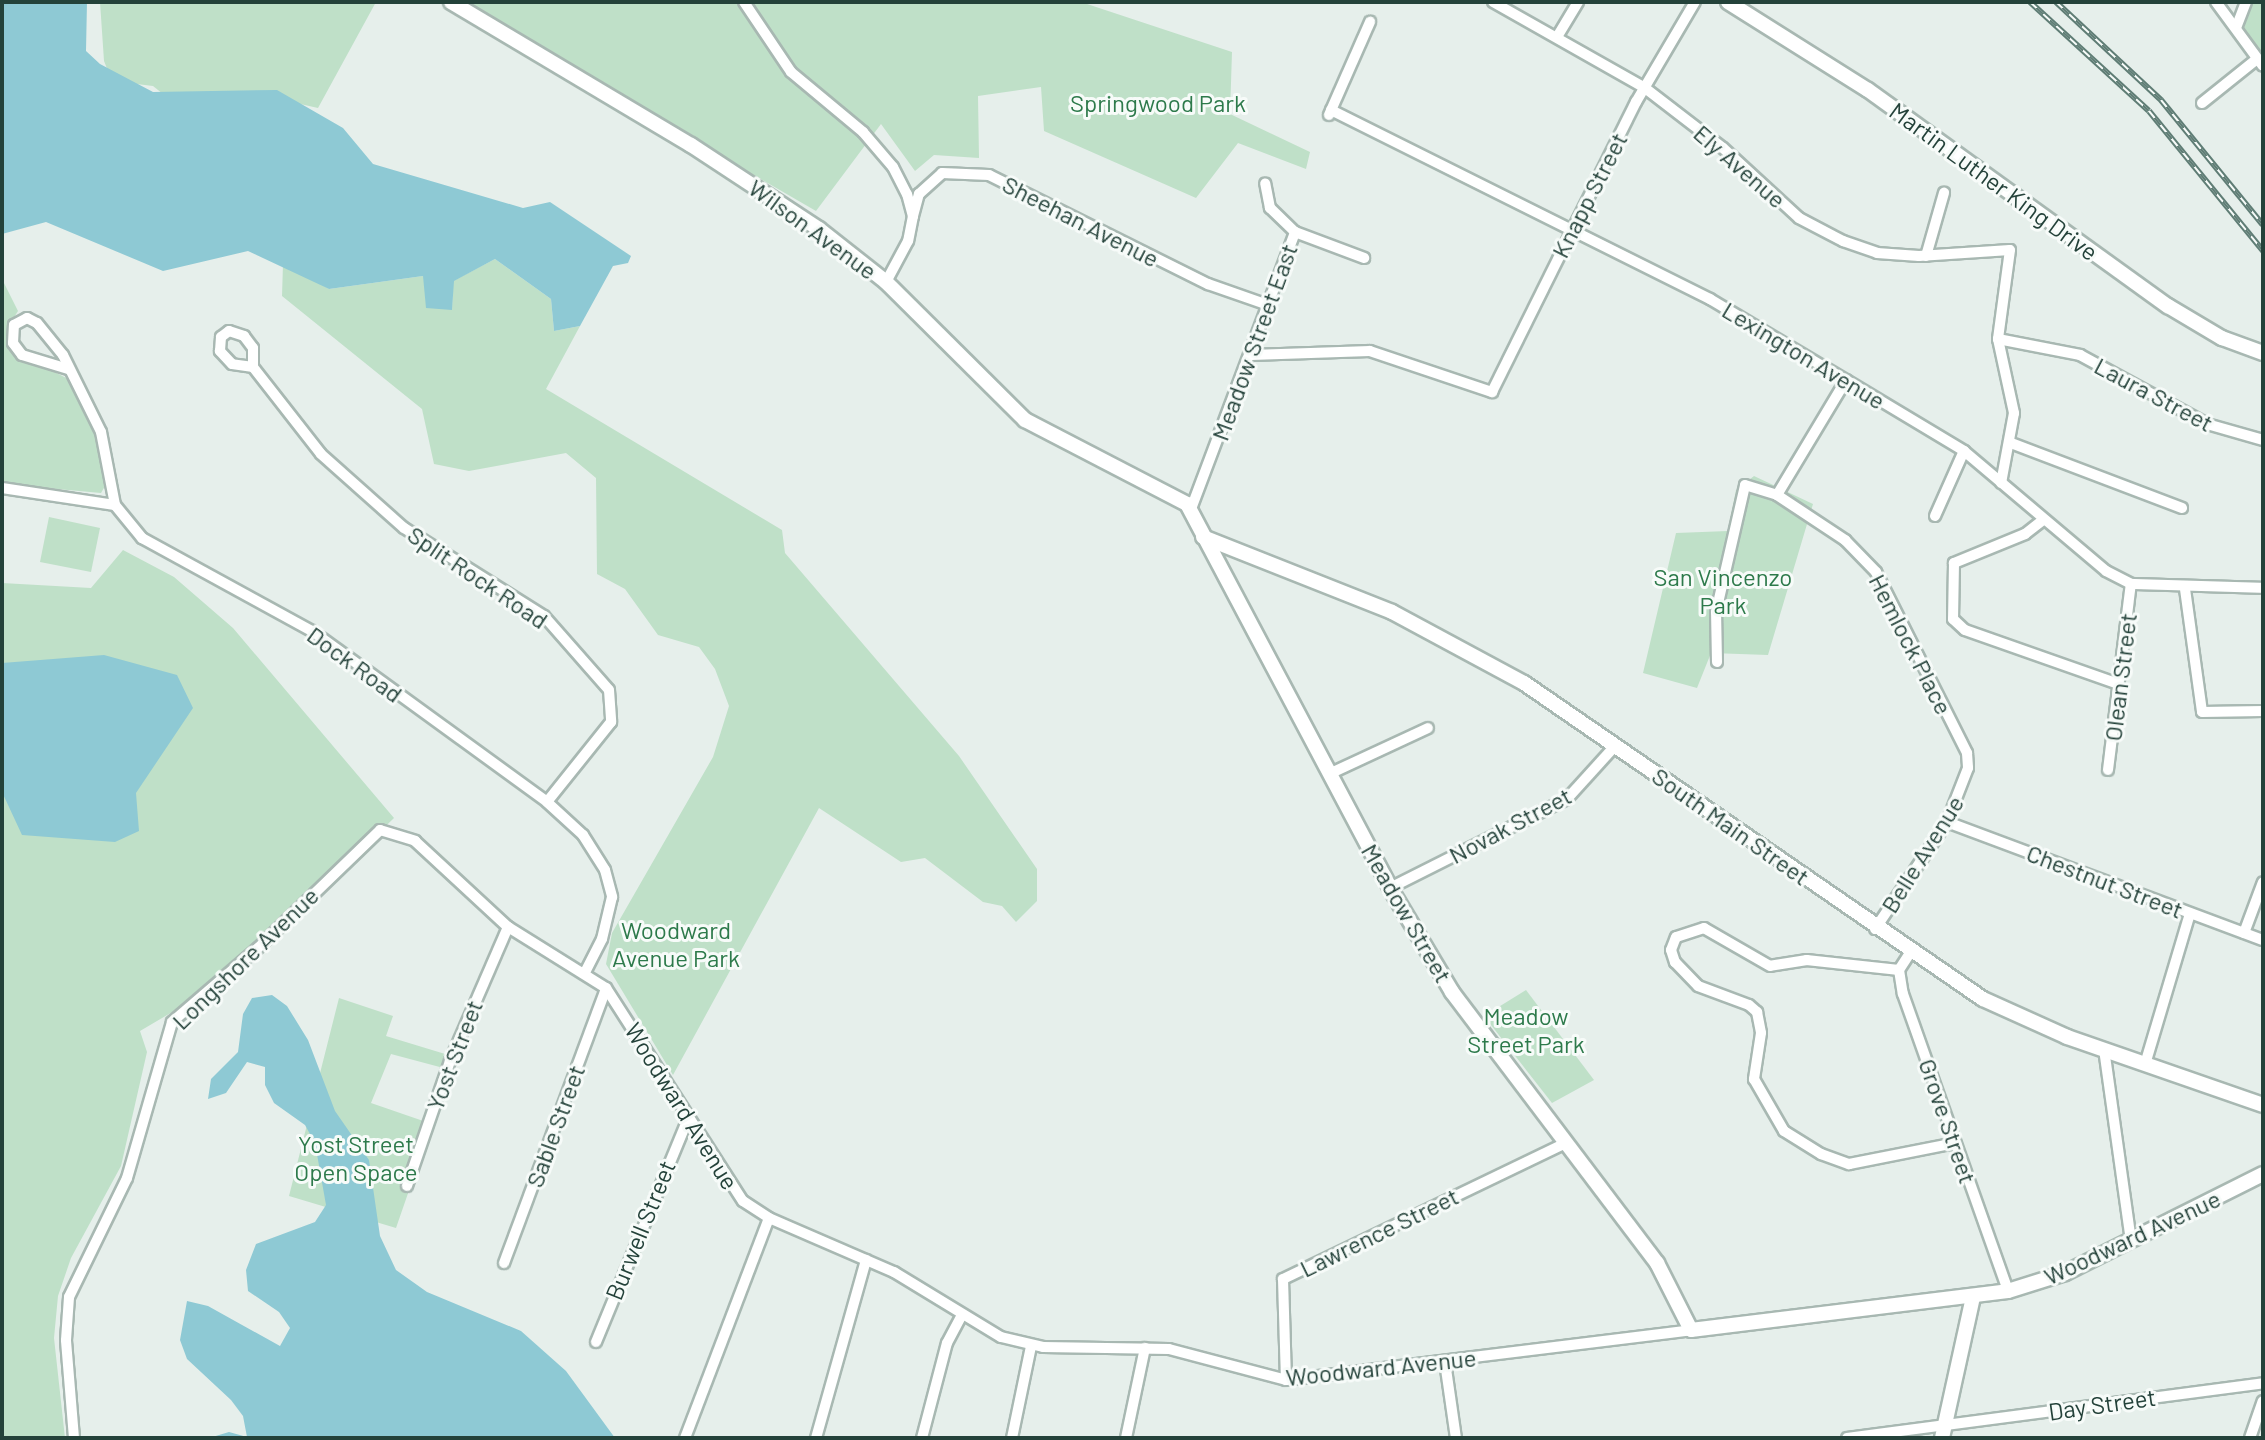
<!DOCTYPE html>
<style>
body{margin:0}
#map{position:relative;width:2265px;height:1440px;overflow:hidden;background:#e6efeb;font-family:Barlow,sans-serif}
div>[style]{position:absolute}
[style*='--x']{left:calc(var(--x)*1px);top:calc(var(--y)*1px);width:calc(var(--w)*1px);rotate:calc(var(--a)*1deg)}
.green>*{inset:0;background:#bfe0c8}
.water>*{inset:0;background:#8ec9d4}
.roads{filter:drop-shadow(2px 0 #a8b8b2) drop-shadow(-2px 0 #a8b8b2) drop-shadow(0 2px #a8b8b2) drop-shadow(0 -2px #a8b8b2)}
.street>*{height:10px;margin:-5px;padding:0 5px;transform-origin:5px;border-radius:5px;background:#fff}
.secondary>*{height:14px;margin:-7px;padding:0 7px;transform-origin:7px;border-radius:7px;background:#fff}
.rail>*{height:6px;margin-top:-3px;transform-origin:0;background:repeating-linear-gradient(90deg,#f7fbf9 0 9px,#5f7d75 0 18px);box-sizing:border-box;border-block:2px solid #5f7d75}
span{translate:-50% -50%;white-space:nowrap;text-align:center;line-height:1.15;-webkit-text-stroke:6px #f7fbf9;paint-order:stroke}
.park-label{font-size:24px;color:#2d7a4b}
.street-label{font-size:24px;color:#24423a}
.frame{position:absolute;inset:0;border:4px solid #24423a;pointer-events:none}
</style>
<div id="map">
<div class="green">
<i style="clip-path:polygon(100px 2px,376px 2px,318px 108px,287px 101px,178px 106px,153px 86px,112px 81px,104px 61px)"></i>
<i style="clip-path:polygon(454px 2px,1081px 2px,1232px 52px,1230px 114px,1310px 152px,1306px 169px,1238px 143px,1196px 198px,1044px 131px,1041px 87px,978px 96px,979px 158px,934px 155px,915px 171px,881px 124px,816px 211px)"></i>
<i style="clip-path:polygon(2250px 2px,2263px 2px,2263px 54px,2241px 28px)"></i>
<i style="clip-path:polygon(495px 259px,551px 299px,554px 331px,580px 326px,546px 389px,782px 530px,785px 553px,959px 756px,1037px 869px,1037px 901px,1016px 922px,1002px 906px,983px 902px,925px 858px,901px 862px,819px 808px,673px 1075px,606px 964px,612px 933px,713px 757px,729px 706px,715px 669px,699px 647px,658px 635px,625px 589px,597px 574px,596px 478px,566px 453px,469px 471px,434px 464px,422px 409px,282px 296px,283px 264px,329px 289px,423px 276px,452px 310px,453px 281px)"></i>
<i style="clip-path:polygon(2px 279px,18px 311px,8px 327px,12px 350px,74px 382px,97px 433px,105px 486px,101px 493px,2px 484px)"></i>
<i style="clip-path:polygon(1754px 476px,1813px 504px,1768px 655px,1711px 653px,1697px 688px,1643px 673px,1676px 533px,1728px 531px,1736px 490px)"></i>
<i style="clip-path:polygon(49px 517px,100px 528px,91px 572px,40px 562px)"></i>
<i style="clip-path:polygon(123px 550px,174px 577px,233px 628px,394px 818px,230px 978px,140px 1031px,147px 1052px,121px 1166px,71px 1258px,58px 1296px,54px 1338px,65px 1438px,2px 1438px,2px 583px,91px 588px)"></i>
<i style="clip-path:polygon(1526px 990px,1594px 1080px,1552px 1103px,1484px 1016px)"></i>
<i style="clip-path:polygon(339px 998px,393px 1016px,386px 1036px,455px 1057px,451px 1070px,391px 1054px,371px 1103px,432px 1124px,396px 1228px,289px 1196px)"></i>
</div>
<div class="water">
<i style="clip-path:polygon(2px 2px,87px 2px,86px 51px,100px 64px,153px 92px,277px 90px,343px 128px,373px 164px,523px 208px,550px 202px,631px 256px,628px 263px,613px 266px,580px 326px,554px 331px,551px 299px,495px 259px,454px 281px,452px 310px,426px 308px,423px 276px,329px 289px,248px 251px,163px 271px,46px 222px,2px 234px)"></i>
<i style="clip-path:polygon(104px 655px,177px 675px,193px 708px,136px 793px,139px 831px,115px 842px,22px 835px,2px 792px,2px 663px)"></i>
<i style="clip-path:polygon(272px 995px,287px 1006px,308px 1040px,335px 1111px,369px 1160px,380px 1236px,396px 1270px,427px 1292px,521px 1331px,566px 1371px,615px 1438px,209px 1438px,229px 1432px,247px 1437px,243px 1416px,231px 1400px,187px 1359px,180px 1340px,187px 1301px,208px 1306px,280px 1346px,290px 1328px,279px 1312px,248px 1291px,246px 1270px,256px 1244px,315px 1222px,326px 1205px,315px 1143px,305px 1125px,274px 1103px,265px 1085px,265px 1067px,247px 1062px,226px 1093px,208px 1099px,211px 1079px,238px 1052px,243px 1014px,252px 998px)"></i>
</div>
<div class="roads">
<div class="street">
<i style="--x:744;--y:2;--w:84;--a:56.1"></i>
<i style="--x:791;--y:72;--w:94;--a:39.8"></i>
<i style="--x:863;--y:132;--w:46;--a:49.4"></i>
<i style="--x:893;--y:167;--w:30;--a:63"></i>
<i style="--x:907;--y:194;--w:23;--a:75"></i>
<i style="--x:913;--y:216;--w:25;--a:101"></i>
<i style="--x:908;--y:241;--w:47;--a:118.2"></i>
<i style="--x:1493;--y:2;--w:175;--a:29.5"></i>
<i style="--x:1645;--y:88;--w:98;--a:37.6"></i>
<i style="--x:1723;--y:148;--w:103;--a:42.6"></i>
<i style="--x:1799;--y:218;--w:50;--a:27.6"></i>
<i style="--x:1843;--y:241;--w:36;--a:19"></i>
<i style="--x:1877;--y:253;--w:42;--a:4.1"></i>
<i style="--x:1919;--y:256;--w:91;--a:-3.8"></i>
<i style="--x:2010;--y:250;--w:90;--a:97.7"></i>
<i style="--x:1998;--y:339;--w:76;--a:77.8"></i>
<i style="--x:2014;--y:413;--w:71;--a:100.5"></i>
<i style="--x:2216;--y:2;--w:79;--a:53.7"></i>
<i style="--x:2236;--y:28;--w:28;--a:-69"></i>
<i style="--x:1557;--y:37;--w:41;--a:-59"></i>
<i style="--x:2202;--y:103;--w:70;--a:-38.7"></i>
<i style="--x:1331;--y:110;--w:424;--a:26.5"></i>
<i style="--x:1710;--y:299;--w:158;--a:30.8"></i>
<i style="--x:1846;--y:380;--w:138;--a:31"></i>
<i style="--x:1964;--y:451;--w:186;--a:40.2"></i>
<i style="--x:2106;--y:571;--w:28;--a:27"></i>
<i style="--x:2131;--y:584;--w:132;--a:1.7"></i>
<i style="--x:1329;--y:115;--w:102;--a:-66.2"></i>
<i style="--x:913;--y:216;--w:23;--a:-75"></i>
<i style="--x:919;--y:194;--w:31;--a:-42"></i>
<i style="--x:942;--y:173;--w:47;--a:2.4"></i>
<i style="--x:989;--y:175;--w:245;--a:26.5"></i>
<i style="--x:1208;--y:284;--w:64;--a:19.3"></i>
<i style="--x:1295;--y:232;--w:74;--a:20.6"></i>
<i style="--x:1926;--y:256;--w:66;--a:-74.1"></i>
<i style="--x:1998;--y:339;--w:84;--a:11"></i>
<i style="--x:2080;--y:355;--w:145;--a:28.5"></i>
<i style="--x:2207;--y:424;--w:58;--a:15.9"></i>
<i style="--x:1251;--y:355;--w:119;--a:-1.9"></i>
<i style="--x:1370;--y:351;--w:129;--a:18.6"></i>
<i style="--x:1492;--y:392;--w:324;--a:-63.6"></i>
<i style="--x:1636;--y:102;--w:116;--a:-59.5"></i>
<i style="--x:253;--y:367;--w:21;--a:-172"></i>
<i style="--x:232;--y:364;--w:18;--a:-133"></i>
<i style="--x:220;--y:351;--w:14;--a:-86"></i>
<i style="--x:221;--y:337;--w:10;--a:-37"></i>
<i style="--x:229;--y:331;--w:16;--a:18"></i>
<i style="--x:244;--y:336;--w:15;--a:53"></i>
<i style="--x:253;--y:348;--w:19;--a:90"></i>
<i style="--x:253;--y:367;--w:110;--a:52"></i>
<i style="--x:321;--y:454;--w:111;--a:41.7"></i>
<i style="--x:404;--y:528;--w:165;--a:32.2"></i>
<i style="--x:544;--y:616;--w:98;--a:48.7"></i>
<i style="--x:609;--y:690;--w:32;--a:86"></i>
<i style="--x:611;--y:722;--w:102;--a:128.7"></i>
<i style="--x:68;--y:369;--w:48;--a:-163.1"></i>
<i style="--x:22;--y:355;--w:15;--a:-127"></i>
<i style="--x:13;--y:343;--w:18;--a:-87"></i>
<i style="--x:14;--y:325;--w:15;--a:-28"></i>
<i style="--x:27;--y:318;--w:11;--a:27"></i>
<i style="--x:37;--y:323;--w:41;--a:50.9"></i>
<i style="--x:63;--y:355;--w:86;--a:63.7"></i>
<i style="--x:101;--y:432;--w:74;--a:79.1"></i>
<i style="--x:115;--y:505;--w:43;--a:50.7"></i>
<i style="--x:142;--y:538;--w:194;--a:28.7"></i>
<i style="--x:312;--y:631;--w:291;--a:36"></i>
<i style="--x:547;--y:802;--w:49;--a:42.5"></i>
<i style="--x:583;--y:835;--w:41;--a:57.8"></i>
<i style="--x:605;--y:870;--w:28;--a:75"></i>
<i style="--x:612;--y:897;--w:43;--a:103.4"></i>
<i style="--x:602;--y:939;--w:39;--a:117"></i>
<i style="--x:2011;--y:443;--w:183;--a:20.8"></i>
<i style="--x:2;--y:488;--w:114;--a:8.6"></i>
<i style="--x:1777;--y:495;--w:134;--a:-59"></i>
<i style="--x:1191;--y:509;--w:296;--a:-69.4"></i>
<i style="--x:1295;--y:232;--w:35;--a:-136"></i>
<i style="--x:1270;--y:208;--w:25;--a:-101"></i>
<i style="--x:1935;--y:516;--w:71;--a:-66"></i>
<i style="--x:2043;--y:520;--w:23;--a:142"></i>
<i style="--x:2025;--y:534;--w:77;--a:157.8"></i>
<i style="--x:1954;--y:563;--w:56;--a:91"></i>
<i style="--x:1953;--y:619;--w:16;--a:43"></i>
<i style="--x:1965;--y:630;--w:162;--a:19.4"></i>
<i style="--x:2185;--y:589;--w:124;--a:82.1"></i>
<i style="--x:2202;--y:712;--w:61;--a:-0.9"></i>
<i style="--x:1717;--y:662;--w:50;--a:-91.1"></i>
<i style="--x:1716;--y:612;--w:130;--a:-77.1"></i>
<i style="--x:1745;--y:485;--w:34;--a:17"></i>
<i style="--x:1777;--y:495;--w:82;--a:33.5"></i>
<i style="--x:1845;--y:540;--w:45;--a:45.9"></i>
<i style="--x:1876;--y:572;--w:203;--a:63.3"></i>
<i style="--x:1967;--y:753;--w:15;--a:86"></i>
<i style="--x:1968;--y:768;--w:58;--a:111.3"></i>
<i style="--x:1947;--y:822;--w:129;--a:123.9"></i>
<i style="--x:2108;--y:770;--w:187;--a:-83"></i>
<i style="--x:1329;--y:774;--w:109;--a:-24.9"></i>
<i style="--x:1947;--y:822;--w:337;--a:20.5"></i>
<i style="--x:1390;--y:888;--w:198;--a:-26.7"></i>
<i style="--x:1567;--y:799;--w:73;--a:-47.8"></i>
<i style="--x:2244;--y:933;--w:54;--a:-69.6"></i>
<i style="--x:1910;--y:953;--w:20;--a:123"></i>
<i style="--x:1899;--y:970;--w:24;--a:81"></i>
<i style="--x:1903;--y:994;--w:315;--a:70.5"></i>
<i style="--x:1899;--y:970;--w:93;--a:-173.8"></i>
<i style="--x:1807;--y:960;--w:37;--a:171"></i>
<i style="--x:1770;--y:966;--w:76;--a:-150.1"></i>
<i style="--x:1704;--y:928;--w:29;--a:162"></i>
<i style="--x:1676;--y:937;--w:14;--a:111"></i>
<i style="--x:1671;--y:950;--w:13;--a:72"></i>
<i style="--x:1675;--y:962;--w:33;--a:46"></i>
<i style="--x:1698;--y:986;--w:54;--a:20.4"></i>
<i style="--x:1749;--y:1005;--w:11;--a:41"></i>
<i style="--x:1757;--y:1012;--w:21;--a:79"></i>
<i style="--x:1761;--y:1033;--w:47;--a:98.7"></i>
<i style="--x:1754;--y:1079;--w:60;--a:60"></i>
<i style="--x:1784;--y:1131;--w:44;--a:31.9"></i>
<i style="--x:1821;--y:1154;--w:30;--a:20"></i>
<i style="--x:1849;--y:1164;--w:108;--a:-11.2"></i>
<i style="--x:2104;--y:1049;--w:193;--a:82"></i>
<i style="--x:2146;--y:1061;--w:154;--a:-73.4"></i>
<i style="--x:407;--y:1186;--w:132;--a:-71"></i>
<i style="--x:450;--y:1061;--w:146;--a:-66.6"></i>
<i style="--x:504;--y:1263;--w:293;--a:-69.6"></i>
<i style="--x:596;--y:1342;--w:241;--a:-67.6"></i>
<i style="--x:1445;--y:1362;--w:77;--a:81.8"></i>
<i style="--x:1286;--y:1380;--w:101;--a:-91.7"></i>
<i style="--x:1283;--y:1279;--w:314;--a:-25.7"></i>
<i style="--x:74;--y:1438;--w:98;--a:-94.7"></i>
<i style="--x:66;--y:1340;--w:43;--a:-86"></i>
<i style="--x:69;--y:1297;--w:132;--a:-64"></i>
<i style="--x:127;--y:1178;--w:162;--a:-73.9"></i>
<i style="--x:172;--y:1022;--w:113;--a:-40.7"></i>
<i style="--x:258;--y:948;--w:170;--a:-44"></i>
<i style="--x:380;--y:830;--w:37;--a:17"></i>
<i style="--x:415;--y:841;--w:127;--a:42.8"></i>
<i style="--x:508;--y:927;--w:115;--a:31.9"></i>
<i style="--x:606;--y:988;--w:253;--a:57.3"></i>
<i style="--x:743;--y:1201;--w:31;--a:33"></i>
<i style="--x:769;--y:1218;--w:136;--a:23.4"></i>
<i style="--x:894;--y:1272;--w:125;--a:31.3"></i>
<i style="--x:1001;--y:1337;--w:43;--a:13.4"></i>
<i style="--x:1043;--y:1347;--w:126;--a:0.9"></i>
<i style="--x:1169;--y:1349;--w:121;--a:14.8"></i>
<i style="--x:1286;--y:1380;--w:408;--a:-7"></i>
<i style="--x:685;--y:1438;--w:235;--a:-69.1"></i>
<i style="--x:816;--y:1438;--w:185;--a:-74.3"></i>
<i style="--x:922;--y:1438;--w:98;--a:-75.3"></i>
<i style="--x:947;--y:1343;--w:30;--a:-62"></i>
<i style="--x:1012;--y:1438;--w:94;--a:-78.3"></i>
<i style="--x:1126;--y:1438;--w:92;--a:-78.1"></i>
<i style="--x:1847;--y:1438;--w:420;--a:-7.5"></i>
<i style="--x:2250;--y:1438;--w:39;--a:-71"></i>
</div>
<div class="secondary">
<i style="--x:451;--y:2;--w:279;--a:30.8"></i>
<i style="--x:691;--y:145;--w:153;--a:33.3"></i>
<i style="--x:819;--y:229;--w:85;--a:38.3"></i>
<i style="--x:886;--y:282;--w:196;--a:44.8"></i>
<i style="--x:1025;--y:420;--w:182;--a:27.4"></i>
<i style="--x:1187;--y:504;--w:434;--a:62.1"></i>
<i style="--x:1390;--y:888;--w:121;--a:59.2"></i>
<i style="--x:1452;--y:992;--w:340;--a:52.9"></i>
<i style="--x:1657;--y:1263;--w:75;--a:63.1"></i>
<i style="--x:1691;--y:1330;--w:319;--a:-7"></i>
<i style="--x:2008;--y:1291;--w:60;--a:-17.5"></i>
<i style="--x:2065;--y:1273;--w:221;--a:-26.6"></i>
<i style="--x:1728;--y:2;--w:165;--a:32.2"></i>
<i style="--x:1868;--y:90;--w:370;--a:35.8"></i>
<i style="--x:2168;--y:306;--w:63;--a:30.7"></i>
<i style="--x:2222;--y:338;--w:44;--a:20.1"></i>
<i style="--x:1203;--y:537;--w:203;--a:21.6"></i>
<i style="--x:1392;--y:612;--w:150;--a:28.3"></i>
<i style="--x:1524;--y:683;--w:557;--a:34.55"></i>
<i style="--x:1983;--y:999;--w:92;--a:24.3"></i>
<i style="--x:2067;--y:1037;--w:207;--a:19.1"></i>
<i style="--x:1942;--y:1438;--w:144;--a:-77.6"></i>
</div>
</div>
<div class="rail">
<i style="--x:2030;--y:2;--w:161;--a:42.5"></i>
<i style="--x:2149;--y:111;--w:181;--a:50.8"></i>
<i style="--x:2056;--y:2;--w:144;--a:43"></i>
<i style="--x:2161;--y:100;--w:161;--a:50.8"></i>
</div>
<div class="park-label">
<span style="left:1158px;top:103px">Springwood Park</span>
<span style="left:1723px;top:591px">San Vincenzo<br>Park</span>
<span style="left:676px;top:944px">Woodward<br>Avenue Park</span>
<span style="left:1526px;top:1030px">Meadow<br>Street Park</span>
<span style="left:356px;top:1158px">Yost Street<br>Open Space</span>
</div>
<div class="street-label">
<span style="left:1740px;top:166px;rotate:41deg">Ely Avenue</span>
<span style="left:1994px;top:181px;rotate:36deg">Martin Luther King Drive</span>
<span style="left:1589px;top:195px;rotate:-63deg">Knapp Street</span>
<span style="left:1081px;top:221px;rotate:27deg">Sheehan Avenue</span>
<span style="left:813px;top:229px;rotate:36deg">Wilson Avenue</span>
<span style="left:1254px;top:342px;rotate:-70deg">Meadow Street East</span>
<span style="left:1804px;top:355px;rotate:31deg">Lexington Avenue</span>
<span style="left:2154px;top:394px;rotate:28deg">Laura Street</span>
<span style="left:478px;top:577px;rotate:34deg">Split Rock Road</span>
<span style="left:1911px;top:644px;rotate:63deg">Hemlock Place</span>
<span style="left:355px;top:664px;rotate:36deg">Dock Road</span>
<span style="left:2120px;top:677px;rotate:-83deg">Olean Street</span>
<span style="left:1510px;top:825px;rotate:-28deg">Novak Street</span>
<span style="left:1731px;top:826px;rotate:35deg">South Main Street</span>
<span style="left:1922px;top:854px;rotate:-58deg">Belle Avenue</span>
<span style="left:2105px;top:881px;rotate:21deg">Chestnut Street</span>
<span style="left:1407px;top:913px;rotate:60deg">Meadow Street</span>
<span style="left:245px;top:958px;rotate:-44deg">Longshore Avenue</span>
<span style="left:454px;top:1055px;rotate:-69deg">Yost Street</span>
<span style="left:682px;top:1106px;rotate:58deg">Woodward Avenue</span>
<span style="left:1948px;top:1121px;rotate:71deg">Grove Street</span>
<span style="left:555px;top:1126px;rotate:-70deg">Sable Street</span>
<span style="left:640px;top:1230px;rotate:-68deg">Burwell Street</span>
<span style="left:1379px;top:1232px;rotate:-26deg">Lawrence Street</span>
<span style="left:2132px;top:1237px;rotate:-25deg">Woodward Avenue</span>
<span style="left:1381px;top:1367px;rotate:-6deg">Woodward Avenue</span>
<span style="left:2102px;top:1404px;rotate:-8deg">Day Street</span>
</div>
<div class="frame"></div>
</div>
